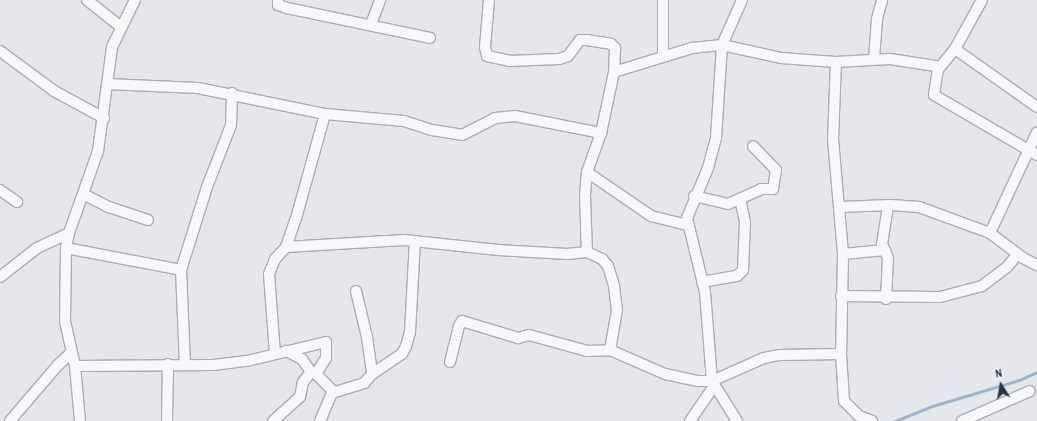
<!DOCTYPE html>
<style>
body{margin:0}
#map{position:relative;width:1037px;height:421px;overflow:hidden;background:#e4e7ec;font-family:"Archivo Narrow",sans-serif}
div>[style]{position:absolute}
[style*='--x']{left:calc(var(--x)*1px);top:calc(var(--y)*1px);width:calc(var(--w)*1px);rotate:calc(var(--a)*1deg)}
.stream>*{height:3px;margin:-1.5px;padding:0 1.5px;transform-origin:1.5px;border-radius:1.5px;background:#9fb4cc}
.roads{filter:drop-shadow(1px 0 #a9aeb7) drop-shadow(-1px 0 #a9aeb7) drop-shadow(0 1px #a9aeb7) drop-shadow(0 -1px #a9aeb7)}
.minor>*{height:10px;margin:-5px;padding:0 5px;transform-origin:5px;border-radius:5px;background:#f7f8fa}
span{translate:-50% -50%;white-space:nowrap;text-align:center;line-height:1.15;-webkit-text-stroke:3.5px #f4f6f9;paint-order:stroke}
.north{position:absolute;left:981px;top:365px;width:40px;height:40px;-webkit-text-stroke:3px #f4f6f9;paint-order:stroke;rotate:349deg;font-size:11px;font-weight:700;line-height:16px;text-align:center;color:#2b3445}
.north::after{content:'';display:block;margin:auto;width:14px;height:18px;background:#2b3445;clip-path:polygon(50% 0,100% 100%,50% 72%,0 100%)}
</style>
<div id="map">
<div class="stream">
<i style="--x:895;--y:421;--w:37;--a:-22"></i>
<i style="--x:929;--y:407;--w:94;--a:-16.7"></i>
<i style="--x:1019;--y:380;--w:20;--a:-24"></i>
</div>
<div class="roads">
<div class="minor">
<i style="--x:87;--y:0;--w:43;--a:38.5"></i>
<i style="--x:278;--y:0;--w:5;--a:90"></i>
<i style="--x:278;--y:5;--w:9;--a:18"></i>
<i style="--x:287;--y:8;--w:146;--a:11.8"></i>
<i style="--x:489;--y:0;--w:47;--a:94.9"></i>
<i style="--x:485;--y:47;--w:9;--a:77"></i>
<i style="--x:487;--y:56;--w:24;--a:12"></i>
<i style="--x:510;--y:61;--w:49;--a:-2.3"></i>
<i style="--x:559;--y:59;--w:9;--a:-18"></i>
<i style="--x:568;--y:56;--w:20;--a:-53"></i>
<i style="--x:580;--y:40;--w:7;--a:0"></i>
<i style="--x:587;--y:40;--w:24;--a:9"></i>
<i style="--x:611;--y:44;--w:6;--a:45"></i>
<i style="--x:615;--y:48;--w:24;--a:92"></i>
<i style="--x:614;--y:72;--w:62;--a:102"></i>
<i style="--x:601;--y:133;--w:41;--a:109.7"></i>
<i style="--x:587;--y:172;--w:24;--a:95"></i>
<i style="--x:585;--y:196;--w:56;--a:88"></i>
<i style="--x:587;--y:252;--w:17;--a:25"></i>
<i style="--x:602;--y:259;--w:9;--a:49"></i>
<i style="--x:608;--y:266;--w:21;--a:73"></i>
<i style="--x:614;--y:286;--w:24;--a:83"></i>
<i style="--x:617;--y:310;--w:41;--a:99.9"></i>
<i style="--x:663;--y:0;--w:56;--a:90"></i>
<i style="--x:982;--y:0;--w:56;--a:118.9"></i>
<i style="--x:955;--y:49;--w:26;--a:130"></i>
<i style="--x:938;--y:69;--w:26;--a:99"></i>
<i style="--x:934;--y:95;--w:119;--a:30.2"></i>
<i style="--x:371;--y:24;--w:26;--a:-69"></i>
<i style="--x:955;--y:49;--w:100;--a:35.3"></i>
<i style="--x:0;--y:51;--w:67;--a:36.5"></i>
<i style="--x:54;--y:91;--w:57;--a:28.4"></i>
<i style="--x:874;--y:59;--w:40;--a:-85.7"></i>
<i style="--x:877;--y:19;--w:20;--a:-75"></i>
<i style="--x:836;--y:62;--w:77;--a:92.2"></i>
<i style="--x:833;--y:139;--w:115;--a:85"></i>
<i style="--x:843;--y:254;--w:100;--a:91.1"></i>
<i style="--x:841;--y:354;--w:47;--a:86.3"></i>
<i style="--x:844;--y:401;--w:21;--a:45"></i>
<i style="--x:859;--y:416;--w:14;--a:21"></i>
<i style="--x:614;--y:72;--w:82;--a:-17.1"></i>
<i style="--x:692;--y:48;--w:30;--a:-6"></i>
<i style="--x:722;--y:45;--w:60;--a:12.4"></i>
<i style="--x:781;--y:58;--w:55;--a:4.2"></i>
<i style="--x:836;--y:62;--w:54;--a:-3.2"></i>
<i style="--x:890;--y:59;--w:46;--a:8.8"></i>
<i style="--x:935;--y:66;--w:4;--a:45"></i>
<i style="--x:107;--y:84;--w:91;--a:2.5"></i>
<i style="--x:198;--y:88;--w:130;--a:11.6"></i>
<i style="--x:325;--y:114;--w:79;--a:5.1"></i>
<i style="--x:404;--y:121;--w:29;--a:18"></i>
<i style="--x:432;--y:130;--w:30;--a:9"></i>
<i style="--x:462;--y:135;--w:37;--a:-27"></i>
<i style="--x:495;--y:118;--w:20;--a:-6"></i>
<i style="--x:515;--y:116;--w:88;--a:11.2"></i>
<i style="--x:587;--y:172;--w:78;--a:34.5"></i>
<i style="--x:651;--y:216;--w:38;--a:14"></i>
<i style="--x:0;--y:190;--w:21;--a:35"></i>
<i style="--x:85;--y:195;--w:27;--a:27"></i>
<i style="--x:109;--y:207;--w:41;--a:18.4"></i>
<i style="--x:694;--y:196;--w:35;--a:13"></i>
<i style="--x:728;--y:204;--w:36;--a:-24"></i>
<i style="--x:761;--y:189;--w:12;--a:0"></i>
<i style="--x:773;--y:189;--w:19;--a:-81"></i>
<i style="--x:776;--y:170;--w:33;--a:-134"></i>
<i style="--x:839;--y:207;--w:52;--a:-2.2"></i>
<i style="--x:891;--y:205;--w:28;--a:4"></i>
<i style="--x:919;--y:207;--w:76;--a:20.1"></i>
<i style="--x:990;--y:233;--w:41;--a:37.1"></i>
<i style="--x:1023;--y:258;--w:16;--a:27"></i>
<i style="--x:990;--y:233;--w:111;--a:-65"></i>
<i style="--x:286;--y:247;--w:118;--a:-3.4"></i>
<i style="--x:404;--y:240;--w:95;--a:6.1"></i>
<i style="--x:498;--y:250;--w:69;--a:3.3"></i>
<i style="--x:567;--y:254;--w:20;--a:-6"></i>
<i style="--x:66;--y:248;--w:117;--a:10.8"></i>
<i style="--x:843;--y:254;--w:42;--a:-5.4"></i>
<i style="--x:0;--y:277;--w:47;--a:-38.1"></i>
<i style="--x:37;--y:248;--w:35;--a:-25"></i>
<i style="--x:702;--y:282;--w:36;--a:-10"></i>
<i style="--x:737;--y:276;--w:8;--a:-45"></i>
<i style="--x:743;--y:270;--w:48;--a:-87.6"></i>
<i style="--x:745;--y:222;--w:24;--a:-102"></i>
<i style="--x:356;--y:291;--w:47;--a:76.6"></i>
<i style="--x:367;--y:337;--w:37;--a:82"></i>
<i style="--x:841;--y:296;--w:99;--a:0.6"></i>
<i style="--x:940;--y:297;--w:43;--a:-14.7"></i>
<i style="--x:982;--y:286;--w:31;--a:-37"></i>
<i style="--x:1007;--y:267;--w:17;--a:-50"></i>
<i style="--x:886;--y:299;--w:41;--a:-87.2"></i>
<i style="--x:888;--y:258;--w:15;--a:-113"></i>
<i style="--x:882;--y:244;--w:39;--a:-81"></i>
<i style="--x:275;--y:354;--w:80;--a:-94.3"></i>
<i style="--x:269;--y:274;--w:16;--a:-68"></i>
<i style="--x:275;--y:259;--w:16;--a:-47"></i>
<i style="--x:286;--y:247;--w:34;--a:-71"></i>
<i style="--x:297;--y:215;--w:105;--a:-74.5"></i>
<i style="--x:450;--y:362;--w:37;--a:-76"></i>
<i style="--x:459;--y:326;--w:6;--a:-59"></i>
<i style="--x:462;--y:321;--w:59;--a:16.9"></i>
<i style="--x:518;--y:338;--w:11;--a:-15"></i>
<i style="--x:529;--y:335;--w:60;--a:15.4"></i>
<i style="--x:587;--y:351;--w:23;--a:-2"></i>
<i style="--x:610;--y:350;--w:60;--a:23.6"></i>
<i style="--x:665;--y:374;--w:34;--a:12"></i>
<i style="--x:698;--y:381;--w:14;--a:0"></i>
<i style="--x:712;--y:381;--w:57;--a:-23.9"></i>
<i style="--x:764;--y:358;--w:16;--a:-11"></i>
<i style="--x:780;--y:355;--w:61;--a:-0.9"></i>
<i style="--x:185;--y:365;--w:95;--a:-92.4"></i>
<i style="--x:181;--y:270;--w:87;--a:-72.6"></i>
<i style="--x:207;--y:187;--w:66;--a:-68.8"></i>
<i style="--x:231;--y:125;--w:32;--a:-88"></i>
<i style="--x:75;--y:366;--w:138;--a:-0.4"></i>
<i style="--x:213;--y:365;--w:34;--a:-7"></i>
<i style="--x:247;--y:361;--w:81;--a:-13.5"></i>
<i style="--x:326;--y:342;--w:16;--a:90"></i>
<i style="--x:326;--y:358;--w:19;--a:122"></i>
<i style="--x:316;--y:374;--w:25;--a:45"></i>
<i style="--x:10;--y:421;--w:74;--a:-49.4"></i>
<i style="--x:58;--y:365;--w:18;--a:-43"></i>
<i style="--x:80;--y:421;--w:55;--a:-95.2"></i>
<i style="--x:75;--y:366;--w:46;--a:-102.5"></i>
<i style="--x:65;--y:321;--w:73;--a:-89.2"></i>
<i style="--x:66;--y:248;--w:15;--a:-79"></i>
<i style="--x:69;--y:233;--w:87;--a:-70.5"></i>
<i style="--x:98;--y:151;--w:105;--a:-82.3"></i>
<i style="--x:112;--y:47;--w:52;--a:-63.9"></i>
<i style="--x:167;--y:421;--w:57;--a:-89"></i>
<i style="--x:273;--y:421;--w:36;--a:-42"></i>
<i style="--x:300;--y:397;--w:15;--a:-79"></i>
<i style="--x:303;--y:382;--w:13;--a:-51"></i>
<i style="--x:311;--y:372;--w:16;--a:-125"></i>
<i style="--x:302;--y:359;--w:18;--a:-153"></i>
<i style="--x:320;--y:421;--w:30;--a:-67"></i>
<i style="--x:332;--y:393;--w:34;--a:-17"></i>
<i style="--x:364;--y:383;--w:12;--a:-48"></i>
<i style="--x:372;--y:374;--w:36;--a:-34"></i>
<i style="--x:402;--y:354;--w:9;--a:-63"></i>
<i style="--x:406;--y:346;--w:15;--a:-74"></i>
<i style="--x:410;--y:332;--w:91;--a:-86.9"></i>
<i style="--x:690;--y:421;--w:42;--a:-55.6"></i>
<i style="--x:737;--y:421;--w:47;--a:-122"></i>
<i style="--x:712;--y:381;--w:89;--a:-94.5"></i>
<i style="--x:705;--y:292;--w:76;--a:-103.7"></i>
<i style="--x:687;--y:218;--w:54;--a:-67.2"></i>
<i style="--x:708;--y:168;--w:31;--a:-75"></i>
<i style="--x:716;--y:138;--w:93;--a:-86.3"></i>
<i style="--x:722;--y:45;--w:49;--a:-66"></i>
<i style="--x:962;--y:421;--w:74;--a:-23.8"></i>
</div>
</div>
<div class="north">N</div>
</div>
